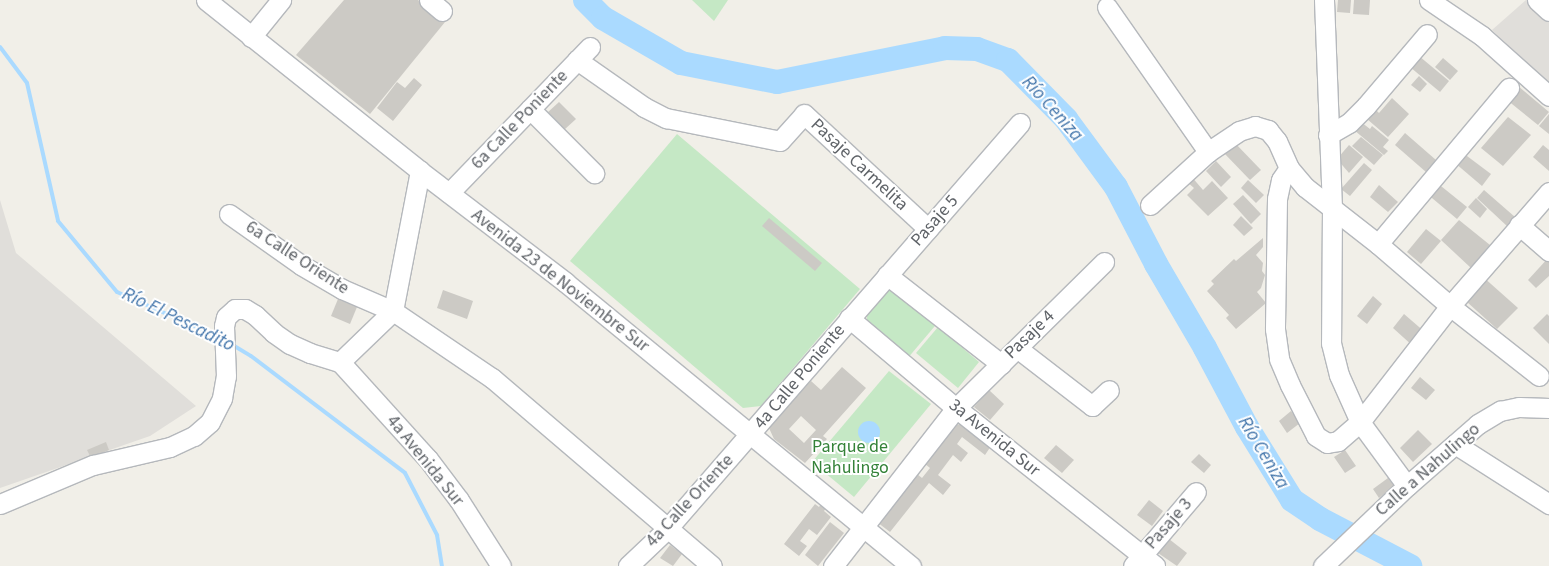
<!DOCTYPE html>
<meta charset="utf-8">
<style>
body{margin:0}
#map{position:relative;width:1549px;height:566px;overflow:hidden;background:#f1efe8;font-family:"Source Sans 3",sans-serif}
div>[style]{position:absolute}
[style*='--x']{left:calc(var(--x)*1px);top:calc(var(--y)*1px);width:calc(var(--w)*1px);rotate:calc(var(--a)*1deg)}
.industrial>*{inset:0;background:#e0deda}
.green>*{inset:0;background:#c5e8c5}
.water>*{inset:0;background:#aadaff}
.round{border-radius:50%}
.stream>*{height:4px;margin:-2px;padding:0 2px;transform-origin:2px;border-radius:2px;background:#aadaff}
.river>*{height:24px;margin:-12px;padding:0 12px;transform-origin:12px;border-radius:12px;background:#aadaff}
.building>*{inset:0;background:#cccac5}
.roads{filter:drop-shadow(1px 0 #b5b8bc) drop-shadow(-1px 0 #b5b8bc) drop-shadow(0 1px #b5b8bc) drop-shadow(0 -1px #b5b8bc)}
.minor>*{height:19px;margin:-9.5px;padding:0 9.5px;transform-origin:9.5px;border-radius:9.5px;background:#fff}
span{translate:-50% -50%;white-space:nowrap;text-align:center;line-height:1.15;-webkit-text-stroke:4px #fff;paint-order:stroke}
.street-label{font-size:18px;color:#5f6368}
.park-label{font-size:18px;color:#348238}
.water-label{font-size:19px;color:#4174aa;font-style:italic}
</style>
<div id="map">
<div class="industrial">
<i style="clip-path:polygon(1526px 0,1549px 0,1549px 83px,1492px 30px)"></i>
<i style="clip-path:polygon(0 200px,16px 253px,196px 406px,150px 436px,0 488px)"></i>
</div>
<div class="green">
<i style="clip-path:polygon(692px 0,728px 0,714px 21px)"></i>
<i style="clip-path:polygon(677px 134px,860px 289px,761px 406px,743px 408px,570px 261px)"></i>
<i style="clip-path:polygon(891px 281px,940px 320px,907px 359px,867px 323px,867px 313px)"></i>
<i style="clip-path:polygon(938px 327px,979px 362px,958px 388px,916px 353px)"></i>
<i style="clip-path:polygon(889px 371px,931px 404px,854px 497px,812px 462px)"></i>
</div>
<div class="water">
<i class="round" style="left:858px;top:421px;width:22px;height:22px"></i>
</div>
<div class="stream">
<i style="--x:0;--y:47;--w:45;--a:53.1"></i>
<i style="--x:27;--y:83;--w:141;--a:77.3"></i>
<i style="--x:58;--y:221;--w:92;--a:50.3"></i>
<i style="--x:117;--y:292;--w:111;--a:23.8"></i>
<i style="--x:231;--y:344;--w:23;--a:31"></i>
<i style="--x:251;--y:356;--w:193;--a:37.2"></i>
<i style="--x:405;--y:473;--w:70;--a:62.7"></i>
<i style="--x:437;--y:535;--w:31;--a:81"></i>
</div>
<div class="river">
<i style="--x:585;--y:0;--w:25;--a:45"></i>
<i style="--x:603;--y:18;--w:90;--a:30"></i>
<i style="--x:681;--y:63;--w:98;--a:11.2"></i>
<i style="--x:777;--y:82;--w:171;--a:-11.4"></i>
<i style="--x:945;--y:48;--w:32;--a:2"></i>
<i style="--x:977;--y:49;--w:33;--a:20"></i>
<i style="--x:1008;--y:60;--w:83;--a:45.5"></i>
<i style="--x:1066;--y:119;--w:84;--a:53.7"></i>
<i style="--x:1116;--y:187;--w:87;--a:62.5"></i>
<i style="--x:1156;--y:264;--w:97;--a:59.7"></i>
<i style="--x:1205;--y:348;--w:89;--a:62"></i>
<i style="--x:1247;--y:427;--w:86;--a:58.3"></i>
<i style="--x:1292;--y:500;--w:34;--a:34"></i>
<i style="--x:1320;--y:519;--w:102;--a:27.6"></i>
</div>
<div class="building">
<i style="clip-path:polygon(344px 0,418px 0,445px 22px,370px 114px,296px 55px)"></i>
<i style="clip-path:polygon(1338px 0,1351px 0,1350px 13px,1337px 12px)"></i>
<i style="clip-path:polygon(1354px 0,1370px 0,1369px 15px,1353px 14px)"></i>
<i style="clip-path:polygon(1419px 56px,1449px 81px,1440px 92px,1410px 67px)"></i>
<i style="clip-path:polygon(1443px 58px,1458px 71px,1450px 80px,1435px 67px)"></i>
<i style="clip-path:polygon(1419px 76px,1427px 84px,1420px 92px,1411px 85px)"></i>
<i style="clip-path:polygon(414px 78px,422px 85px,393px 121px,377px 108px,397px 82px,405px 88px)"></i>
<i style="clip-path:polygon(1518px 86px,1549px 112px,1538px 125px,1507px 100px)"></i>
<i style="clip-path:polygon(1392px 98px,1409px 114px,1388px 137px,1367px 119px,1375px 109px,1379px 113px)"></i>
<i style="clip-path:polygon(559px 102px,576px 119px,564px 130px,547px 113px)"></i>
<i style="clip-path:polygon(1549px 114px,1549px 134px,1539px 126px)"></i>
<i style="clip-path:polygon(1508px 117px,1531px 135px,1503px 166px,1481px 148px)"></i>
<i style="clip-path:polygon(1361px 122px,1370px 129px,1372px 126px,1389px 140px,1383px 147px,1388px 151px,1384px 155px,1354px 130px)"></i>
<i style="clip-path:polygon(1405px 133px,1436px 160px,1426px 172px,1395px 145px)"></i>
<i style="clip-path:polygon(1361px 137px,1383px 155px,1374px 165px,1352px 146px)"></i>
<i style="clip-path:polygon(1233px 141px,1261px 170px,1250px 180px,1223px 152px)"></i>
<i style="clip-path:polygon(1349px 145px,1363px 157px,1349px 173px,1337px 159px)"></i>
<i style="clip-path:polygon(1543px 145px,1549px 150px,1549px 171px,1533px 157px)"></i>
<i style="clip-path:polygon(1463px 153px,1491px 174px,1482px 186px,1455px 163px)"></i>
<i style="clip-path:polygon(1216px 161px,1231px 177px,1221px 187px,1206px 171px)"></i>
<i style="clip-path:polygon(1364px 163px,1372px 170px,1350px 196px,1341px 189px)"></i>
<i style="clip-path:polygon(1191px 176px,1203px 190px,1212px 181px,1228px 198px,1208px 216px,1187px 195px,1194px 188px,1186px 181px)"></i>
<i style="clip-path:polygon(1248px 180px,1264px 195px,1256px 203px,1241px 188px)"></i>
<i style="clip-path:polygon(1436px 182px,1467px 207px,1457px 219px,1426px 193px)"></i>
<i style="clip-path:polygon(1379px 185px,1398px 202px,1388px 212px,1370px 197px)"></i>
<i style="clip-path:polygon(1484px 190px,1515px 217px,1508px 227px,1477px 198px)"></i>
<i style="clip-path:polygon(1243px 195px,1261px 214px,1251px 224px,1233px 204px)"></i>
<i style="clip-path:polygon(1476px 198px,1487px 209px,1480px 218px,1468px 207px)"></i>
<i style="clip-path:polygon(1241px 216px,1253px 228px,1244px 236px,1233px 225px)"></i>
<i style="clip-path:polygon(769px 218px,822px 263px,815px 271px,762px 226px)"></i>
<i style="clip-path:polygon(1459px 220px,1490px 245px,1471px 268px,1441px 240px)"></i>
<i style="clip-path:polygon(1426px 229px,1441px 241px,1421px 264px,1407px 252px)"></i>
<i style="clip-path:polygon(1263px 238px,1263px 247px,1256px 255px,1263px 263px,1262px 271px,1265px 275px,1261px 288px,1257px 292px,1266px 303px,1236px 329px,1226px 318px,1229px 315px,1207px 291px,1214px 284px,1211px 281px,1234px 259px,1236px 261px)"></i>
<i style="clip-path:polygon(1549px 257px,1549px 276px,1536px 288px,1528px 280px)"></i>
<i style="clip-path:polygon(1482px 276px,1518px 308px,1497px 329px,1467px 302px,1466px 298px)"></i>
<i style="clip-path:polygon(443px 290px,473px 301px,467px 319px,437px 308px)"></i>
<i style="clip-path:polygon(1373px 296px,1382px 304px,1367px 324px,1357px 316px)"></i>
<i style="clip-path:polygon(338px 299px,357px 307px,350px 324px,331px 316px)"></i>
<i style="clip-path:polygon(1404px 314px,1426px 333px,1414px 347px,1393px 328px)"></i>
<i style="clip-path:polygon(1547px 314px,1549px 316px,1549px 344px,1533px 328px)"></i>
<i style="clip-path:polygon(evenodd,842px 367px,866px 388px,823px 436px,827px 439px,805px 463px,774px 439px,769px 428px,771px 424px,811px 381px,821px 390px,842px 367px,801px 416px,816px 430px,804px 443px,789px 429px,801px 416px)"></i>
<i style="clip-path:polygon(1420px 377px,1435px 390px,1426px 400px,1411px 388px)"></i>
<i style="clip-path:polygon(989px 390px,1004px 404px,990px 420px,974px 407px)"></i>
<i style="clip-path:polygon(1291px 411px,1300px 423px,1287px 433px,1279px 421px)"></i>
<i style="clip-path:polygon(962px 423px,991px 446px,985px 455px,962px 437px,957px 444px,968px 453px,961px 462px,953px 455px,938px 475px,951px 485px,943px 495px,929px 483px,890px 532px,873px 519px,912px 470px,922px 478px,930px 468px,925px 464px,957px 425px)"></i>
<i style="clip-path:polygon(1418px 430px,1432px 444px,1413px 462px,1400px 448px)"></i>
<i style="clip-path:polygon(106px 442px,109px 450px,91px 458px,87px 450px)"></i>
<i style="clip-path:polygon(1056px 445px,1074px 460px,1062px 473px,1044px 458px)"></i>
<i style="clip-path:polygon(1345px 450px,1356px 466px,1345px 473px,1334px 457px)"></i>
<i style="clip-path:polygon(1199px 454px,1211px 465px,1204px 473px,1191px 462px)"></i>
<i style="clip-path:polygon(1388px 478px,1394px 486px,1379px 498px,1373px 489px)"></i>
<i style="clip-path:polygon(1149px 500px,1163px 511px,1152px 526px,1137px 515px)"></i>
<i style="clip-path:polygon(815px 504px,819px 507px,821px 504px,826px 508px,824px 511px,831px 517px,817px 535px,809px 529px,800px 541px,807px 546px,799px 556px,784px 544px)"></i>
<i style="clip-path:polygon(830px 522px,844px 533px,818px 566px,805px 555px)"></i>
<i style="clip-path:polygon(1169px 539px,1187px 553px,1177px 566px,1158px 553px)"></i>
<i style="clip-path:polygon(670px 545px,682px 554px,673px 566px,660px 558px)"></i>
</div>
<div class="roads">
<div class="minor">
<i style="--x:206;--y:0;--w:274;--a:38.6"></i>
<i style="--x:420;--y:171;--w:183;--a:37.4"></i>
<i style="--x:565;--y:282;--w:448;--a:39.4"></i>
<i style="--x:429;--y:0;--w:17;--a:40"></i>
<i style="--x:1324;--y:0;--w:208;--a:87.8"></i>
<i style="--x:1332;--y:208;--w:135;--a:90.4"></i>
<i style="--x:1331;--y:343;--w:33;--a:76"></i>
<i style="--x:1339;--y:375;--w:51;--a:65.9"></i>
<i style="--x:1360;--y:422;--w:79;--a:53.7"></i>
<i style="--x:1429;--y:0;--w:64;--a:34.2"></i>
<i style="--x:1482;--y:36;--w:90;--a:41.8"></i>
<i style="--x:1537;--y:0;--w:16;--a:43"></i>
<i style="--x:1107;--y:7;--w:177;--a:55.1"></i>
<i style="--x:1208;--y:152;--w:37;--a:-34"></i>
<i style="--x:1239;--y:131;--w:17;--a:-17"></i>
<i style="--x:1255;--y:126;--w:14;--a:17"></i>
<i style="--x:1268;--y:130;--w:14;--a:51"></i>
<i style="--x:1277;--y:141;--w:30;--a:66"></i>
<i style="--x:1289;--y:168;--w:25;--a:50"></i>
<i style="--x:1305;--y:187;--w:93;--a:38"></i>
<i style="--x:1378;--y:244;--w:95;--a:40.7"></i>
<i style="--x:1450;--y:306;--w:113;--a:38.2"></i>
<i style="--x:251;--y:37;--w:48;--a:-51"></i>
<i style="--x:577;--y:60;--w:82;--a:35"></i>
<i style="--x:644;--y:107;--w:25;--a:27"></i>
<i style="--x:666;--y:118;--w:116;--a:11.4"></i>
<i style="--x:780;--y:141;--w:36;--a:-48"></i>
<i style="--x:804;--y:114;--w:169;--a:42.8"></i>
<i style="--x:530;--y:109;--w:91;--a:45"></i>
<i style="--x:1328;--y:135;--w:24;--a:-30"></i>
<i style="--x:1349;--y:123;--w:24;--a:-45"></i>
<i style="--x:1366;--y:106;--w:94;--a:-49.7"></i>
<i style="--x:1289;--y:168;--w:14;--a:124"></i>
<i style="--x:1281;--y:180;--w:19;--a:102"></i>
<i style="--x:1277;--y:199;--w:130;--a:90.9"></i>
<i style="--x:1275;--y:329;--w:30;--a:82"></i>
<i style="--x:1279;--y:359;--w:28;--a:67"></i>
<i style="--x:1290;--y:385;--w:57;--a:63"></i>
<i style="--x:1316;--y:436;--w:13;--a:32"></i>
<i style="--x:1327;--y:443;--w:11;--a:-10"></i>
<i style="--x:1338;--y:441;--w:29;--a:-41"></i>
<i style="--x:1360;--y:422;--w:147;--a:-52.2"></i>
<i style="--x:1450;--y:306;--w:151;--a:-49"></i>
<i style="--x:449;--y:193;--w:203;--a:-46"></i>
<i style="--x:1150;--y:205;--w:79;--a:-42.4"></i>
<i style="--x:229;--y:214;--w:88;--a:35.3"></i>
<i style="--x:301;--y:265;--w:48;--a:30.3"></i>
<i style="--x:342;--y:289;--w:56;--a:23.3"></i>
<i style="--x:393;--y:311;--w:120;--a:34.1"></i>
<i style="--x:492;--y:378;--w:289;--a:40.5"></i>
<i style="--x:1519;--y:225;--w:40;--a:41"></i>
<i style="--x:1378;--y:244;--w:204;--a:-50"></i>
<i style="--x:887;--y:275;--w:145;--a:38"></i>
<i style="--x:393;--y:311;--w:143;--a:-79.1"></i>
<i style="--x:849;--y:318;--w:140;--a:40.1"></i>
<i style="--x:956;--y:408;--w:254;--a:38.4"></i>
<i style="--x:1017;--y:348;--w:95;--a:37.7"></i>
<i style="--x:1092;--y:406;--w:23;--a:-43"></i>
<i style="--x:340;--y:362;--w:131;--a:47.8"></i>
<i style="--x:428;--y:459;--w:51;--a:52.9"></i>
<i style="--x:459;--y:500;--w:78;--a:57.5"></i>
<i style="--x:340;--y:362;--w:74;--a:-43.9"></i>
<i style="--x:1455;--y:444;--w:112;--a:32.6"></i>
<i style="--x:0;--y:504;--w:101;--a:-22.8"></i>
<i style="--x:93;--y:465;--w:79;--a:-13.2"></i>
<i style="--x:170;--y:447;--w:26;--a:-25"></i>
<i style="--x:194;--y:436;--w:21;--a:-41"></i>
<i style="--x:210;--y:422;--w:27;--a:-63"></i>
<i style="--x:222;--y:398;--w:22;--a:-80"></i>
<i style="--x:226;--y:376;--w:50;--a:-92.3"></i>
<i style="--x:224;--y:326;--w:9;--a:-77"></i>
<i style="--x:226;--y:317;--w:12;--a:-42"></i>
<i style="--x:235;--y:309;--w:10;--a:0"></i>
<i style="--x:245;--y:309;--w:12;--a:31"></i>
<i style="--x:255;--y:315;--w:26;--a:43"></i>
<i style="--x:274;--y:333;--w:19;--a:35"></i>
<i style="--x:290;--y:344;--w:22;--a:24"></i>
<i style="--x:310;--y:353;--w:31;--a:17"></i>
<i style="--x:628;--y:566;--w:54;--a:-43.5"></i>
<i style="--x:667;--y:529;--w:538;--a:-48.99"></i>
<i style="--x:833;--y:566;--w:200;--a:-52.1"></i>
<i style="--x:956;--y:408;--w:208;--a:-44.6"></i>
<i style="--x:1133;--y:566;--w:97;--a:-49.6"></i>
<i style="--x:1323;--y:566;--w:116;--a:-43.6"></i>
<i style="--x:1407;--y:486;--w:94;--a:-41.1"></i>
<i style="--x:1478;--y:424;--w:26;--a:-31"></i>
<i style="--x:1500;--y:411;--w:19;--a:-12"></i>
<i style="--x:1519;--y:407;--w:30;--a:2"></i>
</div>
</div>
<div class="street-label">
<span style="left:520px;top:120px;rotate:-46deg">6a Calle Poniente</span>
<span style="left:859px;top:165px;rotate:43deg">Pasaje Carmelita</span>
<span style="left:935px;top:221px;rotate:-49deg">Pasaje 5</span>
<span style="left:297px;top:258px;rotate:33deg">6a Calle Oriente</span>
<span style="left:560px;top:281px;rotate:38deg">Avenida 23 de Noviembre Sur</span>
<span style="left:1030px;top:335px;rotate:-44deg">Pasaje 4</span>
<span style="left:800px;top:377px;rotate:-50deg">4a Calle Poniente</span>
<span style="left:994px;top:438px;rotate:39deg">3a Avenida Sur</span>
<span style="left:425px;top:461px;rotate:51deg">4a Avenida Sur</span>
<span style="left:1428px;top:470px;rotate:-41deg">Calle a Nahulingo</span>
<span style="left:690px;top:501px;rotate:-47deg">4a Calle Oriente</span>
<span style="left:1169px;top:524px;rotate:-49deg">Pasaje 3</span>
</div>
<div class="park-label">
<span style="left:850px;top:458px">Parque de<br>Nahulingo</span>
</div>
<div class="water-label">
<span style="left:1052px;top:109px;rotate:48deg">Río Ceniza</span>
<span style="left:178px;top:320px;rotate:26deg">Río El Pescadito</span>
<span style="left:1263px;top:453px;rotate:59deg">Río Ceniza</span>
</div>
</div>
